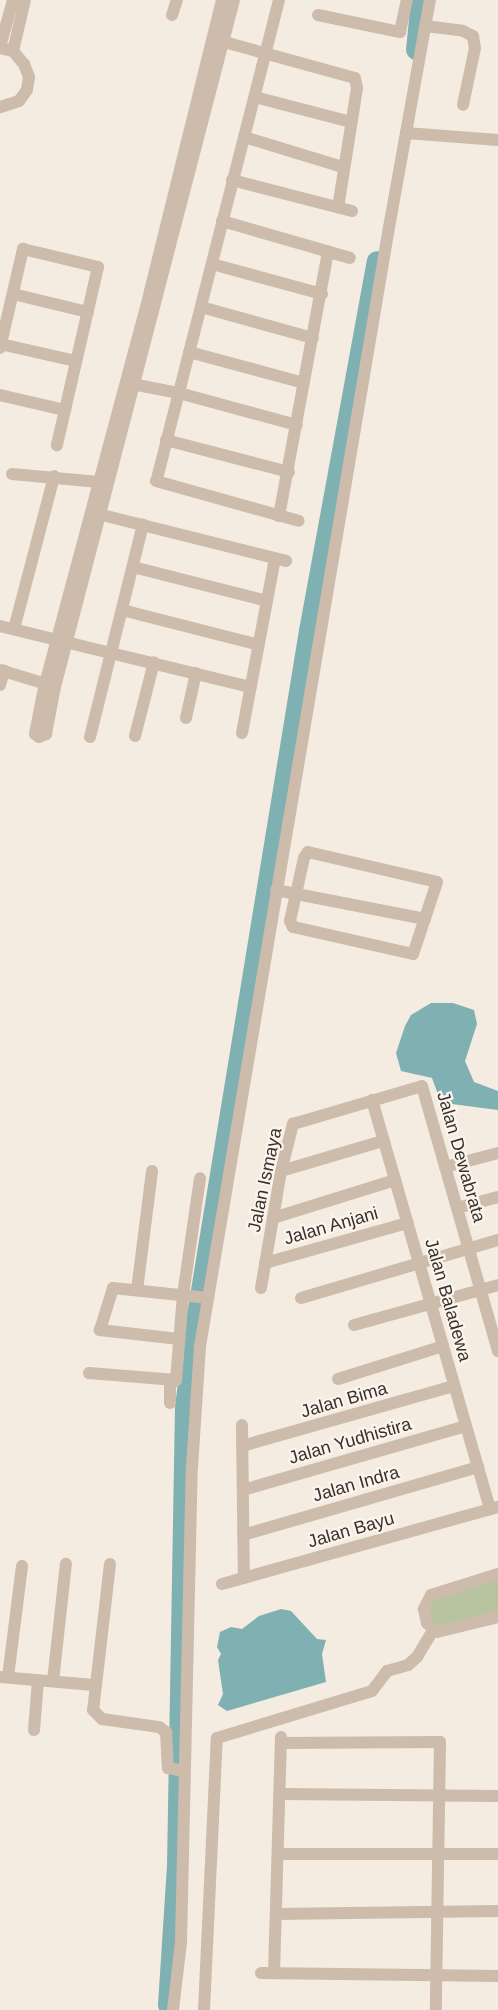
<!DOCTYPE html>
<style>
body{margin:0}
#map{position:relative;width:498px;height:2010px;overflow:hidden;background:#f4ebe1;font-family:Helvetica,sans-serif}
div>[style]{position:absolute}
[style*='--x']{left:calc(var(--x)*1px);top:calc(var(--y)*1px);width:calc(var(--w)*1px);rotate:calc(var(--a)*1deg)}
.green>*{inset:0;background:#b8c4a0}
.water>*{inset:0;background:#7fb0b2}
.river>*{height:20px;margin:-10px;padding:0 10px;transform-origin:10px;border-radius:10px;background:#7fb0b2}
.street>*{height:12px;margin:-6px;padding:0 6px;transform-origin:6px;border-radius:6px;background:#cdbbac}
span{translate:-50% -50%;white-space:nowrap;text-align:center;line-height:1.15;-webkit-text-stroke:4.5px #fbf5ee;paint-order:stroke}
.street-label{font-size:18px;color:#3b302b}
</style>
<div id="map">
<div class="green">
<i style="clip-path:polygon(421px 0,430px 0,200px 1346px,183px 1864px,169px 1994px,177px 1881px,185px 1407px,197px 1315px,293px 732px,417px 40px)"></i>
<i style="clip-path:polygon(498px 1574px,498px 1617px,433px 1630px,427px 1599px)"></i>
</div>
<div class="water">
<i style="clip-path:polygon(431px 1003px,453px 1003px,474px 1010px,477px 1024px,465px 1061px,474px 1082px,498px 1091px,498px 1110px,452px 1104px,439px 1097px,432px 1078px,401px 1071px,396px 1053px,405px 1026px,411px 1015px)"></i>
<i style="clip-path:polygon(281px 1609px,291px 1611px,317px 1639px,326px 1640px,322px 1654px,326px 1682px,227px 1711px,218px 1705px,223px 1694px,218px 1660px,221px 1654px,217px 1647px,220px 1632px,231px 1627px,242px 1629px,259px 1616px)"></i>
</div>
<div class="river">
<i style="--x:416;--y:50;--w:50;--a:-84.3"></i>
<i style="--x:168;--y:2005;--w:139;--a:-86.3"></i>
<i style="--x:177;--y:1866;--w:459;--a:-89"></i>
<i style="--x:185;--y:1407;--w:93;--a:-82.6"></i>
<i style="--x:197;--y:1315;--w:693;--a:-80.7"></i>
<i style="--x:309;--y:631;--w:376;--a:-79.6"></i>
</div>
<div class="street">
<i style="--x:222;--y:0;--w:301;--a:103.9"></i>
<i style="--x:150;--y:292;--w:405;--a:105"></i>
<i style="--x:45;--y:683;--w:52;--a:101.1"></i>
<i style="--x:35;--y:734;--w:5;--a:37"></i>
<i style="--x:39;--y:737;--w:8;--a:-23"></i>
<i style="--x:46;--y:734;--w:48;--a:-79.2"></i>
<i style="--x:55;--y:687;--w:710;--a:-75.4"></i>
<i style="--x:279;--y:0;--w:496;--a:104.3"></i>
<i style="--x:156;--y:481;--w:148;--a:15.6"></i>
<i style="--x:172;--y:15;--w:16;--a:-72"></i>
<i style="--x:318;--y:15;--w:84;--a:11.7"></i>
<i style="--x:400;--y:32;--w:33;--a:-78"></i>
<i style="--x:425;--y:26;--w:38;--a:7"></i>
<i style="--x:463;--y:31;--w:11;--a:27"></i>
<i style="--x:473;--y:36;--w:12;--a:81"></i>
<i style="--x:475;--y:48;--w:58;--a:101.9"></i>
<i style="--x:217;--y:40;--w:143;--a:15.4"></i>
<i style="--x:355;--y:78;--w:10;--a:79"></i>
<i style="--x:357;--y:88;--w:121;--a:99"></i>
<i style="--x:0;--y:47;--w:49;--a:-74.5"></i>
<i style="--x:0;--y:48;--w:13;--a:13"></i>
<i style="--x:13;--y:51;--w:17;--a:50"></i>
<i style="--x:24;--y:64;--w:14;--a:69"></i>
<i style="--x:29;--y:77;--w:13;--a:99"></i>
<i style="--x:27;--y:90;--w:14;--a:126"></i>
<i style="--x:19;--y:101;--w:20;--a:162"></i>
<i style="--x:13;--y:51;--w:52;--a:-76.8"></i>
<i style="--x:255;--y:97;--w:99;--a:14.6"></i>
<i style="--x:406;--y:133;--w:92;--a:4.4"></i>
<i style="--x:244;--y:137;--w:103;--a:16.9"></i>
<i style="--x:232;--y:180;--w:124;--a:14.5"></i>
<i style="--x:222;--y:221;--w:133;--a:16.1"></i>
<i style="--x:212;--y:264;--w:114;--a:15.3"></i>
<i style="--x:13;--y:294;--w:77;--a:13.5"></i>
<i style="--x:201;--y:307;--w:116;--a:15.5"></i>
<i style="--x:1;--y:344;--w:77;--a:12.8"></i>
<i style="--x:0;--y:348;--w:102;--a:-76.9"></i>
<i style="--x:23;--y:249;--w:77;--a:13.5"></i>
<i style="--x:98;--y:267;--w:183;--a:103"></i>
<i style="--x:189;--y:352;--w:119;--a:15.1"></i>
<i style="--x:127;--y:383;--w:53;--a:10.9"></i>
<i style="--x:179;--y:393;--w:122;--a:15.2"></i>
<i style="--x:0;--y:395;--w:67;--a:13"></i>
<i style="--x:166;--y:440;--w:127;--a:14.6"></i>
<i style="--x:12;--y:474;--w:87;--a:5.3"></i>
<i style="--x:94;--y:513;--w:198;--a:14"></i>
<i style="--x:279;--y:516;--w:269;--a:-79.5"></i>
<i style="--x:133;--y:567;--w:138;--a:14.2"></i>
<i style="--x:122;--y:610;--w:141;--a:14.3"></i>
<i style="--x:0;--y:626;--w:258;--a:13.7"></i>
<i style="--x:14;--y:629;--w:158;--a:-75.3"></i>
<i style="--x:0;--y:670;--w:55;--a:16.8"></i>
<i style="--x:0;--y:685;--w:15;--a:-74"></i>
<i style="--x:186;--y:718;--w:46;--a:-77.5"></i>
<i style="--x:242;--y:733;--w:177;--a:-79.3"></i>
<i style="--x:135;--y:736;--w:76;--a:-75.6"></i>
<i style="--x:90;--y:737;--w:219;--a:-76"></i>
<i style="--x:308;--y:852;--w:132;--a:13.1"></i>
<i style="--x:437;--y:882;--w:76;--a:108.4"></i>
<i style="--x:413;--y:954;--w:123;--a:-167.3"></i>
<i style="--x:293;--y:927;--w:7;--a:-117"></i>
<i style="--x:290;--y:921;--w:65;--a:-77.5"></i>
<i style="--x:304;--y:858;--w:7;--a:-56"></i>
<i style="--x:276;--y:890;--w:152;--a:11"></i>
<i style="--x:372;--y:1100;--w:426;--a:73.9"></i>
<i style="--x:445;--y:1167;--w:55;--a:-14.8"></i>
<i style="--x:281;--y:1171;--w:106;--a:-16.4"></i>
<i style="--x:457;--y:1208;--w:42;--a:-15"></i>
<i style="--x:273;--y:1218;--w:128;--a:-17.3"></i>
<i style="--x:265;--y:1263;--w:148;--a:-15.7"></i>
<i style="--x:261;--y:1288;--w:119;--a:-80.3"></i>
<i style="--x:281;--y:1171;--w:49;--a:-75.7"></i>
<i style="--x:293;--y:1124;--w:134;--a:-16.4"></i>
<i style="--x:422;--y:1086;--w:276;--a:74"></i>
<i style="--x:137;--y:1290;--w:120;--a:-82.8"></i>
<i style="--x:301;--y:1298;--w:205;--a:-16.4"></i>
<i style="--x:354;--y:1325;--w:149;--a:-15.5"></i>
<i style="--x:179;--y:1339;--w:80;--a:-173.5"></i>
<i style="--x:100;--y:1330;--w:44;--a:-72.8"></i>
<i style="--x:113;--y:1288;--w:96;--a:6"></i>
<i style="--x:89;--y:1373;--w:87;--a:4.6"></i>
<i style="--x:338;--y:1379;--w:110;--a:-17.4"></i>
<i style="--x:170;--y:1403;--w:18;--a:-90"></i>
<i style="--x:170;--y:1385;--w:8;--a:-40"></i>
<i style="--x:176;--y:1380;--w:85;--a:-85.3"></i>
<i style="--x:183;--y:1295;--w:118;--a:-81.7"></i>
<i style="--x:242;--y:1425;--w:153;--a:89.3"></i>
<i style="--x:242;--y:1446;--w:220;--a:-15.8"></i>
<i style="--x:243;--y:1490;--w:232;--a:-16"></i>
<i style="--x:243;--y:1535;--w:245;--a:-16.1"></i>
<i style="--x:110;--y:1564;--w:147;--a:96.6"></i>
<i style="--x:93;--y:1710;--w:13;--a:45"></i>
<i style="--x:102;--y:1719;--w:58;--a:8"></i>
<i style="--x:159;--y:1727;--w:9;--a:36"></i>
<i style="--x:166;--y:1732;--w:36;--a:87"></i>
<i style="--x:168;--y:1768;--w:17;--a:10"></i>
<i style="--x:498;--y:1574;--w:70;--a:162.6"></i>
<i style="--x:431;--y:1595;--w:16;--a:117"></i>
<i style="--x:424;--y:1609;--w:14;--a:78"></i>
<i style="--x:427;--y:1623;--w:13;--a:42"></i>
<i style="--x:437;--y:1632;--w:63;--a:-13.8"></i>
<i style="--x:222;--y:1584;--w:287;--a:-15.6"></i>
<i style="--x:0;--y:1677;--w:94;--a:4.9"></i>
<i style="--x:8;--y:1677;--w:112;--a:-82.8"></i>
<i style="--x:53;--y:1681;--w:118;--a:-83.7"></i>
<i style="--x:34;--y:1730;--w:50;--a:-85.4"></i>
<i style="--x:281;--y:1743;--w:159;--a:-0.4"></i>
<i style="--x:440;--y:1742;--w:268;--a:90.9"></i>
<i style="--x:280;--y:1794;--w:218;--a:0.5"></i>
<i style="--x:278;--y:1854;--w:220;--a:0"></i>
<i style="--x:276;--y:1914;--w:222;--a:-0.8"></i>
<i style="--x:261;--y:1973;--w:237;--a:0.7"></i>
<i style="--x:274;--y:1973;--w:236;--a:-88.3"></i>
<i style="--x:173;--y:2010;--w:68;--a:-83.3"></i>
<i style="--x:181;--y:1942;--w:475;--a:-88.7"></i>
<i style="--x:192;--y:1467;--w:121;--a:-86.2"></i>
<i style="--x:200;--y:1346;--w:1129;--a:-80.41"></i>
<i style="--x:388;--y:233;--w:237;--a:-79.8"></i>
<i style="--x:204;--y:2010;--w:272;--a:-87.3"></i>
<i style="--x:217;--y:1738;--w:162;--a:-16.9"></i>
<i style="--x:372;--y:1691;--w:25;--a:-53"></i>
<i style="--x:387;--y:1671;--w:22;--a:-16"></i>
<i style="--x:408;--y:1665;--w:12;--a:-42"></i>
<i style="--x:417;--y:1657;--w:31;--a:-59"></i>
</div>
<div class="street-label">
<span style="left:461px;top:1157px;rotate:74deg">Jalan Dewabrata</span>
<span style="left:265px;top:1180px;rotate:-78deg">Jalan Ismaya</span>
<span style="left:331px;top:1226px;rotate:-16deg">Jalan Anjani</span>
<span style="left:448px;top:1300px;rotate:74deg">Jalan Baladewa</span>
<span style="left:344px;top:1400px;rotate:-16deg">Jalan Bima</span>
<span style="left:350px;top:1441px;rotate:-16deg">Jalan Yudhistira</span>
<span style="left:356px;top:1484px;rotate:-16deg">Jalan Indra</span>
<span style="left:351px;top:1530px;rotate:-16deg">Jalan Bayu</span>
</div>
</div>
